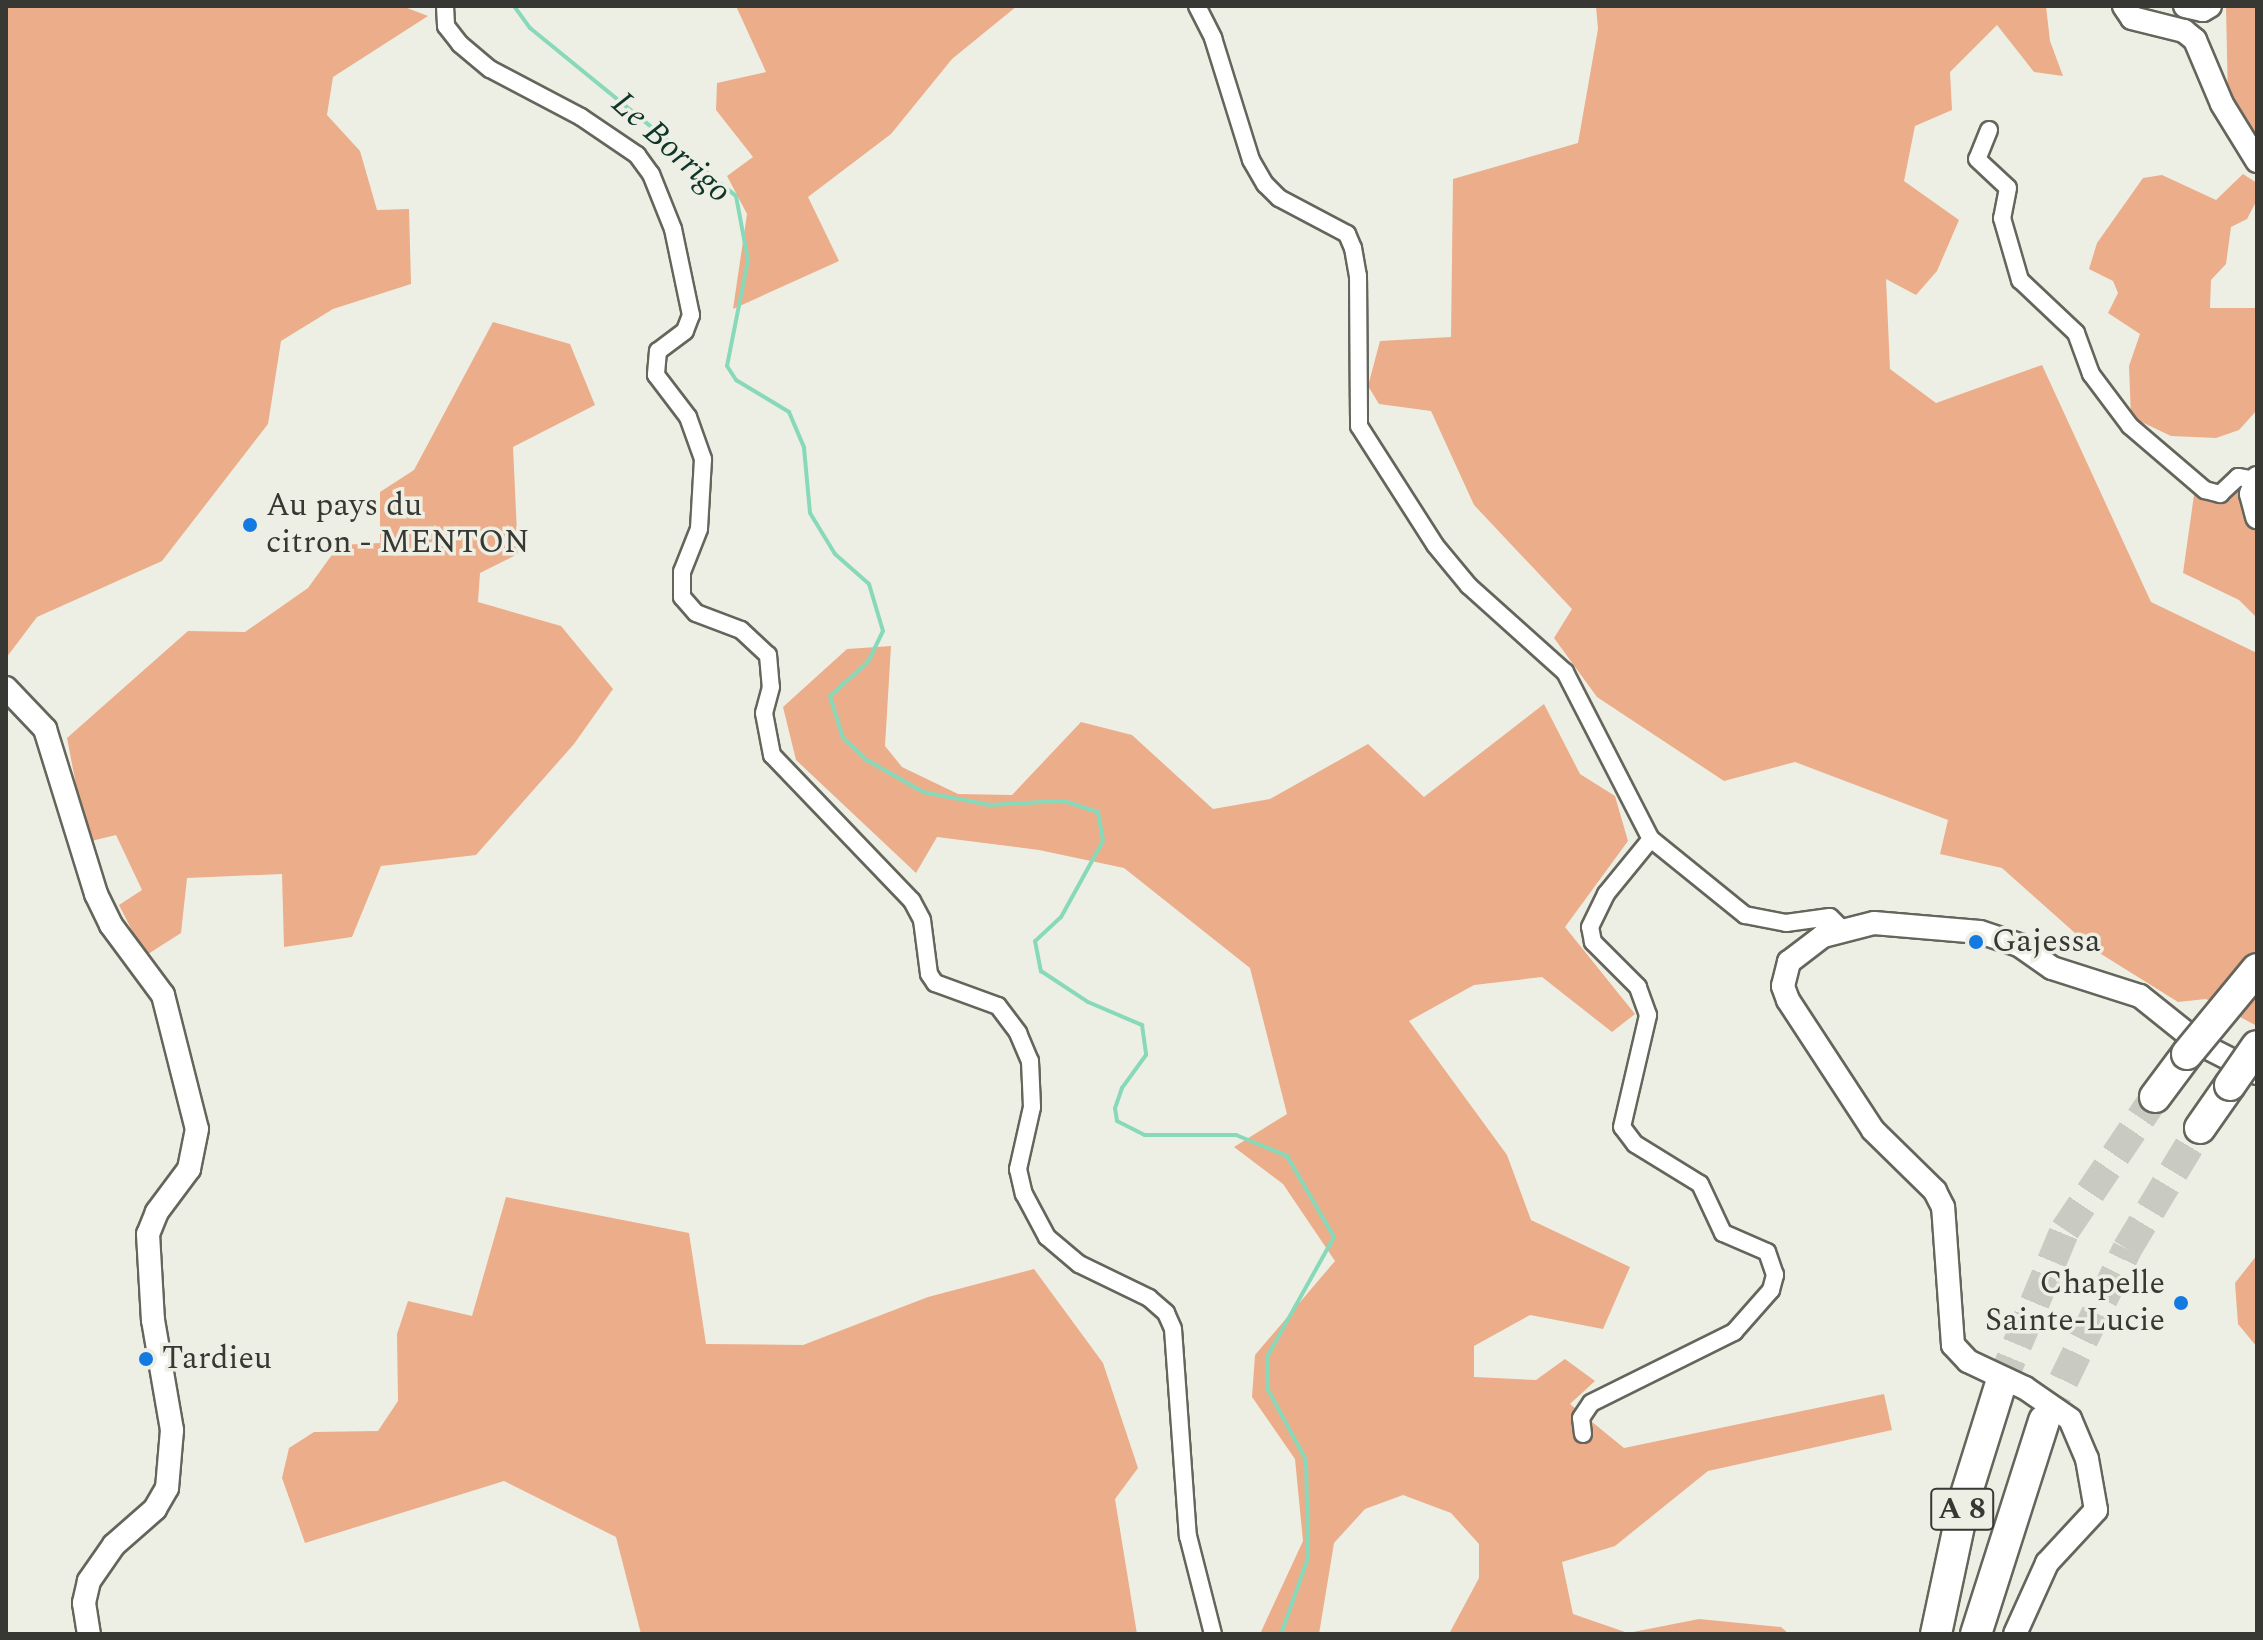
<!DOCTYPE html>
<style>
body{margin:0}
#map{position:relative;width:2263px;height:1640px;overflow:hidden;background:#eeefe4;font-family:Spectral,serif}
div>[style]{position:absolute}
[style*='--x']{left:calc(var(--x)*1px);top:calc(var(--y)*1px);width:calc(var(--w)*1px);rotate:calc(var(--a)*1deg)}
.green>*{inset:0;background:#ecad8a}
.stream>*{height:4px;margin:-2px;padding:0 2px;transform-origin:2px;border-radius:2px;background:#88d9b9}
.highway-tunnel>*{height:30px;margin-top:-15px;transform-origin:0;background:repeating-linear-gradient(90deg,#c9cac1 0 30px,transparent 0 45px)}
.roads{filter:drop-shadow(2px 0 #65655c) drop-shadow(-2px 0 #65655c) drop-shadow(0 2px #65655c) drop-shadow(0 -2px #65655c)}
.street>*{height:16px;margin:-8px;padding:0 8px;transform-origin:8px;border-radius:8px;background:#fff}
.secondary>*{height:22px;margin:-11px;padding:0 11px;transform-origin:11px;border-radius:11px;background:#fff}
.highway>*{height:30px;margin:-15px;padding:0 15px;transform-origin:15px;border-radius:15px;background:#fff}
.bridges{filter:drop-shadow(2px 0 #65655c) drop-shadow(-2px 0 #65655c) drop-shadow(0 2px #65655c) drop-shadow(0 -2px #65655c)}
.highway-bridge>*{height:30px;margin:-15px;padding:0 15px;transform-origin:15px;border-radius:15px;background:#fff}
.dots>*{width:22px;height:22px;translate:-50% -50%;box-sizing:border-box;border:4px solid #eeefe4;border-radius:50%}
span{translate:-50% -50%;white-space:nowrap;text-align:center;line-height:1.15;-webkit-text-stroke:7px #eeefe4;paint-order:stroke}
.shield-label span{padding:2px 6px;background:#eeefe4;border:2px solid;border-radius:6px;-webkit-text-stroke-width:0}
.shield-label{font-size:30px;color:#373733;font-weight:700}
.poi-label{font-size:32px;color:#373733}
.left{translate:0 -50%;text-align:left}
.right{translate:-100% -50%;text-align:right}
.water-label{font-size:34px;color:#0f3528;font-style:italic}
.frame{position:absolute;inset:0;border:8px solid #373733;pointer-events:none}
</style>
<div id="map">
<div class="green">
<i style="clip-path:polygon(6px 6px,402px 6px,428px 16px,333px 77px,327px 115px,360px 151px,377px 210px,409px 209px,411px 284px,333px 309px,281px 341px,268px 424px,162px 561px,37px 617px,6px 658px)"></i>
<i style="clip-path:polygon(736px 6px,1017px 6px,952px 59px,891px 134px,808px 197px,839px 261px,733px 309px,747px 214px,727px 176px,753px 157px,716px 110px,717px 83px,766px 72px)"></i>
<i style="clip-path:polygon(1596px 6px,2046px 6px,2050px 41px,2063px 76px,2034px 72px,1997px 25px,1950px 72px,1952px 110px,1915px 126px,1904px 181px,1959px 220px,1937px 271px,1916px 295px,1886px 279px,1890px 369px,1936px 403px,2042px 365px,2151px 602px,2257px 653px,2257px 1026px,2206px 999px,2178px 1002px,2093px 949px,2002px 868px,1940px 854px,1948px 820px,1795px 762px,1724px 781px,1597px 697px,1554px 638px,1572px 609px,1474px 505px,1431px 411px,1379px 404px,1368px 386px,1380px 341px,1451px 337px,1453px 179px,1578px 143px,1598px 29px)"></i>
<i style="clip-path:polygon(2226px 6px,2257px 6px,2257px 135px,2228px 102px)"></i>
<i style="clip-path:polygon(2243px 174px,2257px 183px,2257px 200px,2247px 219px,2231px 227px,2226px 264px,2211px 280px,2210px 308px,2257px 308px,2257px 410px,2239px 430px,2216px 438px,2171px 436px,2131px 417px,2129px 366px,2140px 334px,2108px 313px,2118px 293px,2113px 281px,2089px 269px,2097px 243px,2143px 178px,2162px 175px,2216px 200px)"></i>
<i style="clip-path:polygon(493px 322px,570px 344px,595px 405px,513px 447px,518px 554px,480px 573px,478px 602px,561px 626px,613px 689px,574px 744px,476px 855px,381px 866px,352px 937px,284px 947px,282px 874px,187px 878px,181px 933px,145px 956px,119px 905px,142px 890px,116px 835px,87px 842px,67px 738px,188px 631px,245px 632px,308px 588px,339px 545px,380px 543px,380px 492px,414px 470px)"></i>
<i style="clip-path:polygon(2257px 480px,2257px 618px,2239px 600px,2183px 573px,2194px 495px,2236px 491px)"></i>
<i style="clip-path:polygon(891px 646px,885px 746px,902px 767px,958px 794px,1012px 795px,1081px 722px,1132px 735px,1213px 809px,1270px 799px,1368px 744px,1424px 797px,1544px 704px,1580px 774px,1615px 796px,1628px 841px,1565px 927px,1635px 1014px,1612px 1032px,1542px 977px,1474px 985px,1409px 1021px,1507px 1155px,1531px 1220px,1630px 1267px,1603px 1329px,1530px 1315px,1474px 1346px,1474px 1377px,1536px 1380px,1565px 1359px,1595px 1381px,1570px 1404px,1624px 1448px,1884px 1394px,1892px 1430px,1708px 1471px,1615px 1546px,1562px 1562px,1573px 1614px,1628px 1633px,1699px 1619px,1781px 1627px,1789px 1634px,1449px 1634px,1479px 1578px,1479px 1544px,1451px 1513px,1403px 1495px,1365px 1509px,1334px 1543px,1319px 1634px,1260px 1634px,1303px 1541px,1295px 1459px,1252px 1397px,1255px 1355px,1335px 1261px,1283px 1184px,1234px 1147px,1287px 1114px,1250px 968px,1124px 868px,1039px 850px,937px 837px,916px 873px,796px 760px,783px 707px,847px 649px)"></i>
<i style="clip-path:polygon(506px 1197px,689px 1233px,706px 1344px,803px 1345px,928px 1297px,1034px 1269px,1103px 1363px,1138px 1468px,1115px 1499px,1137px 1634px,641px 1634px,616px 1537px,504px 1481px,305px 1543px,282px 1478px,289px 1448px,314px 1432px,378px 1431px,398px 1401px,397px 1334px,408px 1301px,472px 1316px)"></i>
<i style="clip-path:polygon(2257px 1255px,2257px 1347px,2238px 1324px,2235px 1283px)"></i>
</div>
<div class="stream">
<i style="--x:514;--y:6;--w:27;--a:54"></i>
<i style="--x:530;--y:28;--w:266;--a:39.2"></i>
<i style="--x:736;--y:196;--w:65;--a:79.4"></i>
<i style="--x:748;--y:260;--w:108;--a:101.2"></i>
<i style="--x:727;--y:366;--w:17;--a:57"></i>
<i style="--x:736;--y:380;--w:62;--a:31.1"></i>
<i style="--x:789;--y:412;--w:39;--a:67"></i>
<i style="--x:804;--y:448;--w:65;--a:84.7"></i>
<i style="--x:810;--y:513;--w:48;--a:58.6"></i>
<i style="--x:835;--y:554;--w:45;--a:41.4"></i>
<i style="--x:869;--y:584;--w:49;--a:73.4"></i>
<i style="--x:883;--y:631;--w:34;--a:116"></i>
<i style="--x:868;--y:662;--w:51;--a:138.2"></i>
<i style="--x:830;--y:696;--w:44;--a:72.8"></i>
<i style="--x:843;--y:738;--w:33;--a:43"></i>
<i style="--x:867;--y:760;--w:64;--a:29.7"></i>
<i style="--x:923;--y:792;--w:68;--a:11"></i>
<i style="--x:990;--y:805;--w:74;--a:-3.1"></i>
<i style="--x:1064;--y:801;--w:36;--a:18"></i>
<i style="--x:1098;--y:812;--w:29;--a:80"></i>
<i style="--x:1103;--y:841;--w:87;--a:118.9"></i>
<i style="--x:1061;--y:917;--w:35;--a:137"></i>
<i style="--x:1035;--y:941;--w:31;--a:79"></i>
<i style="--x:1041;--y:971;--w:56;--a:33.4"></i>
<i style="--x:1088;--y:1002;--w:59;--a:23.1"></i>
<i style="--x:1142;--y:1025;--w:30;--a:82"></i>
<i style="--x:1146;--y:1055;--w:41;--a:126"></i>
<i style="--x:1122;--y:1088;--w:21;--a:109"></i>
<i style="--x:1115;--y:1108;--w:13;--a:81"></i>
<i style="--x:1117;--y:1121;--w:31;--a:27"></i>
<i style="--x:1145;--y:1135;--w:91;--a:0"></i>
<i style="--x:1236;--y:1135;--w:55;--a:22.4"></i>
<i style="--x:1287;--y:1156;--w:94;--a:59.9"></i>
<i style="--x:1334;--y:1237;--w:137;--a:119.2"></i>
<i style="--x:1267;--y:1357;--w:31;--a:90"></i>
<i style="--x:1267;--y:1388;--w:82;--a:61.6"></i>
<i style="--x:1306;--y:1460;--w:98;--a:88.8"></i>
<i style="--x:1308;--y:1558;--w:81;--a:109.6"></i>
</div>
<div class="highway-tunnel">
<i style="--x:2000;--y:1386;--w:169;--a:-67.4"></i>
<i style="--x:2065;--y:1230;--w:161;--a:-55.9"></i>
<i style="--x:2044;--y:1421;--w:191;--a:-64.2"></i>
<i style="--x:2127;--y:1249;--w:141;--a:-58.9"></i>
</div>
<div class="roads">
<div class="street">
<i style="--x:445;--y:6;--w:20;--a:87"></i>
<i style="--x:446;--y:26;--w:23;--a:52"></i>
<i style="--x:460;--y:44;--w:39;--a:40"></i>
<i style="--x:490;--y:69;--w:103;--a:27.8"></i>
<i style="--x:581;--y:117;--w:68;--a:34.2"></i>
<i style="--x:637;--y:155;--w:24;--a:54"></i>
<i style="--x:651;--y:174;--w:59;--a:68.2"></i>
<i style="--x:673;--y:229;--w:88;--a:78.2"></i>
<i style="--x:691;--y:315;--w:17;--a:111"></i>
<i style="--x:685;--y:331;--w:34;--a:143"></i>
<i style="--x:658;--y:351;--w:24;--a:95"></i>
<i style="--x:656;--y:375;--w:53;--a:52.7"></i>
<i style="--x:688;--y:417;--w:45;--a:70.3"></i>
<i style="--x:703;--y:459;--w:70;--a:93.3"></i>
<i style="--x:699;--y:529;--w:46;--a:111.6"></i>
<i style="--x:682;--y:572;--w:25;--a:90"></i>
<i style="--x:682;--y:597;--w:21;--a:49"></i>
<i style="--x:696;--y:613;--w:48;--a:20.7"></i>
<i style="--x:741;--y:630;--w:37;--a:43"></i>
<i style="--x:768;--y:655;--w:32;--a:85"></i>
<i style="--x:771;--y:687;--w:27;--a:105"></i>
<i style="--x:764;--y:713;--w:43;--a:79.2"></i>
<i style="--x:772;--y:755;--w:202;--a:46.2"></i>
<i style="--x:912;--y:901;--w:21;--a:62"></i>
<i style="--x:922;--y:920;--w:54;--a:82.6"></i>
<i style="--x:929;--y:974;--w:11;--a:56"></i>
<i style="--x:935;--y:983;--w:67;--a:20.1"></i>
<i style="--x:998;--y:1006;--w:34;--a:53"></i>
<i style="--x:1018;--y:1033;--w:30;--a:67"></i>
<i style="--x:1030;--y:1061;--w:46;--a:87.5"></i>
<i style="--x:1032;--y:1107;--w:64;--a:102.7"></i>
<i style="--x:1018;--y:1169;--w:26;--a:77"></i>
<i style="--x:1024;--y:1194;--w:49;--a:61.9"></i>
<i style="--x:1047;--y:1237;--w:42;--a:40.2"></i>
<i style="--x:1079;--y:1264;--w:78;--a:25.9"></i>
<i style="--x:1149;--y:1298;--w:23;--a:41"></i>
<i style="--x:1166;--y:1313;--w:17;--a:66"></i>
<i style="--x:1173;--y:1329;--w:208;--a:85.9"></i>
<i style="--x:1188;--y:1536;--w:101;--a:75.7"></i>
<i style="--x:1197;--y:6;--w:36;--a:63"></i>
<i style="--x:1213;--y:38;--w:128;--a:72.7"></i>
<i style="--x:1251;--y:160;--w:28;--a:60"></i>
<i style="--x:1265;--y:184;--w:20;--a:45"></i>
<i style="--x:1279;--y:198;--w:77;--a:27.9"></i>
<i style="--x:1347;--y:234;--w:15;--a:67"></i>
<i style="--x:1353;--y:248;--w:28;--a:80"></i>
<i style="--x:1358;--y:276;--w:150;--a:89.6"></i>
<i style="--x:1359;--y:426;--w:141;--a:57.4"></i>
<i style="--x:1435;--y:545;--w:53;--a:50.3"></i>
<i style="--x:1469;--y:586;--w:129;--a:41.9"></i>
<i style="--x:1565;--y:672;--w:188;--a:62.8"></i>
<i style="--x:1651;--y:839;--w:121;--a:39"></i>
<i style="--x:1745;--y:915;--w:42;--a:11"></i>
<i style="--x:1786;--y:923;--w:44;--a:-7.8"></i>
<i style="--x:1830;--y:917;--w:17;--a:45"></i>
<i style="--x:1989;--y:130;--w:31;--a:112"></i>
<i style="--x:1977;--y:159;--w:42;--a:43.1"></i>
<i style="--x:2008;--y:188;--w:31;--a:101"></i>
<i style="--x:2002;--y:218;--w:65;--a:73.8"></i>
<i style="--x:2020;--y:280;--w:77;--a:43.4"></i>
<i style="--x:2076;--y:333;--w:44;--a:69.9"></i>
<i style="--x:2091;--y:374;--w:65;--a:53.1"></i>
<i style="--x:2130;--y:426;--w:99;--a:40.5"></i>
<i style="--x:2205;--y:490;--w:16;--a:15"></i>
<i style="--x:2220;--y:494;--w:25;--a:-43"></i>
<i style="--x:2238;--y:477;--w:17;--a:10"></i>
<i style="--x:1583;--y:1434;--w:16;--a:-97"></i>
<i style="--x:1581;--y:1418;--w:18;--a:-56"></i>
<i style="--x:1591;--y:1403;--w:160;--a:-26.4"></i>
<i style="--x:1734;--y:1332;--w:56;--a:-48.6"></i>
<i style="--x:1771;--y:1290;--w:16;--a:-75"></i>
<i style="--x:1775;--y:1275;--w:24;--a:-109"></i>
<i style="--x:1767;--y:1252;--w:48;--a:-156.6"></i>
<i style="--x:1723;--y:1233;--w:54;--a:-115.1"></i>
<i style="--x:1700;--y:1184;--w:76;--a:-148.4"></i>
<i style="--x:1635;--y:1144;--w:21;--a:-127"></i>
<i style="--x:1622;--y:1127;--w:115;--a:-76.9"></i>
<i style="--x:1648;--y:1015;--w:30;--a:-110"></i>
<i style="--x:1638;--y:987;--w:64;--a:-135"></i>
<i style="--x:1593;--y:942;--w:15;--a:-101"></i>
<i style="--x:1590;--y:927;--w:37;--a:-64"></i>
<i style="--x:1606;--y:894;--w:71;--a:-50.7"></i>
</div>
<div class="secondary">
<i style="--x:2124;--y:6;--w:14;--a:56"></i>
<i style="--x:2132;--y:18;--w:54;--a:14"></i>
<i style="--x:2184;--y:31;--w:14;--a:39"></i>
<i style="--x:2195;--y:40;--w:69;--a:67.1"></i>
<i style="--x:2222;--y:104;--w:67;--a:58.4"></i>
<i style="--x:2185;--y:6;--w:18;--a:13"></i>
<i style="--x:2203;--y:10;--w:8;--a:-30"></i>
<i style="--x:2257;--y:478;--w:17;--a:111"></i>
<i style="--x:2251;--y:494;--w:24;--a:75"></i>
<i style="--x:6;--y:688;--w:57;--a:46.4"></i>
<i style="--x:45;--y:729;--w:173;--a:72.8"></i>
<i style="--x:96;--y:894;--w:34;--a:64"></i>
<i style="--x:111;--y:925;--w:87;--a:53.4"></i>
<i style="--x:163;--y:995;--w:138;--a:75.8"></i>
<i style="--x:197;--y:1129;--w:41;--a:101.3"></i>
<i style="--x:189;--y:1169;--w:54;--a:126.7"></i>
<i style="--x:157;--y:1212;--w:24;--a:112"></i>
<i style="--x:148;--y:1234;--w:86;--a:86.7"></i>
<i style="--x:153;--y:1320;--w:112;--a:80.2"></i>
<i style="--x:172;--y:1430;--w:58;--a:94.9"></i>
<i style="--x:167;--y:1488;--w:24;--a:120"></i>
<i style="--x:155;--y:1509;--w:55;--a:138.7"></i>
<i style="--x:114;--y:1545;--w:44;--a:124.8"></i>
<i style="--x:89;--y:1581;--w:23;--a:103"></i>
<i style="--x:84;--y:1603;--w:31;--a:81"></i>
<i style="--x:2015;--y:1634;--w:78;--a:-65.7"></i>
<i style="--x:2047;--y:1563;--w:72;--a:-47.2"></i>
<i style="--x:2096;--y:1510;--w:52;--a:-100"></i>
<i style="--x:2087;--y:1459;--w:43;--a:-113"></i>
<i style="--x:2070;--y:1419;--w:55;--a:-145.4"></i>
<i style="--x:2025;--y:1388;--w:63;--a:-154.7"></i>
<i style="--x:1968;--y:1361;--w:22;--a:-133"></i>
<i style="--x:1953;--y:1345;--w:138;--a:-94.1"></i>
<i style="--x:1943;--y:1207;--w:18;--a:-117"></i>
<i style="--x:1935;--y:1191;--w:87;--a:-135.5"></i>
<i style="--x:1873;--y:1130;--w:155;--a:-123.2"></i>
<i style="--x:1788;--y:1000;--w:15;--a:-110"></i>
<i style="--x:1783;--y:986;--w:25;--a:-76"></i>
<i style="--x:1789;--y:962;--w:43;--a:-37.4"></i>
<i style="--x:1823;--y:936;--w:53;--a:-14.3"></i>
<i style="--x:1874;--y:923;--w:106;--a:4.9"></i>
<i style="--x:1980;--y:932;--w:41;--a:18.4"></i>
<i style="--x:2019;--y:945;--w:40;--a:34.9"></i>
<i style="--x:2052;--y:968;--w:92;--a:17.7"></i>
<i style="--x:2140;--y:996;--w:77;--a:38.7"></i>
<i style="--x:2200;--y:1044;--w:64;--a:27"></i>
</div>
<div class="highway">
<i style="--x:2155;--y:1097;--w:54;--a:-53.3"></i>
<i style="--x:2200;--y:1128;--w:52;--a:-55.1"></i>
<i style="--x:1936;--y:1634;--w:139;--a:-78"></i>
<i style="--x:1965;--y:1498;--w:117;--a:-72.6"></i>
<i style="--x:1976;--y:1634;--w:224;--a:-72.3"></i>
</div>
</div>
<div class="bridges">
<div class="highway-bridge">
<i style="--x:2187;--y:1054;--w:110;--a:-50.5"></i>
<i style="--x:2230;--y:1085;--w:47;--a:-55.3"></i>
</div>
</div>
<div class="dots">
<i style="left:250px;top:525px;background:#137ae2"></i>
<i style="left:1976px;top:942px;background:#137ae2"></i>
<i style="left:2181px;top:1303px;background:#137ae2"></i>
<i style="left:146px;top:1359px;background:#137ae2"></i>
</div>
<div class="shield-label">
<span style="left:1962px;top:1509px">A 8</span>
</div>
<div class="poi-label">
<span class="left" style="left:266px;top:525px">Au pays du<br>citron - MENTON</span>
<span class="left" style="left:1992px;top:942px">Gajessa</span>
<span class="right" style="left:2165px;top:1303px">Chapelle<br>Sainte-Lucie</span>
<span class="left" style="left:162px;top:1359px">Tardieu</span>
</div>
<div class="water-label">
<span style="left:671px;top:148px;rotate:42deg">Le Borrigo</span>
</div>
<div class="frame"></div>
</div>
